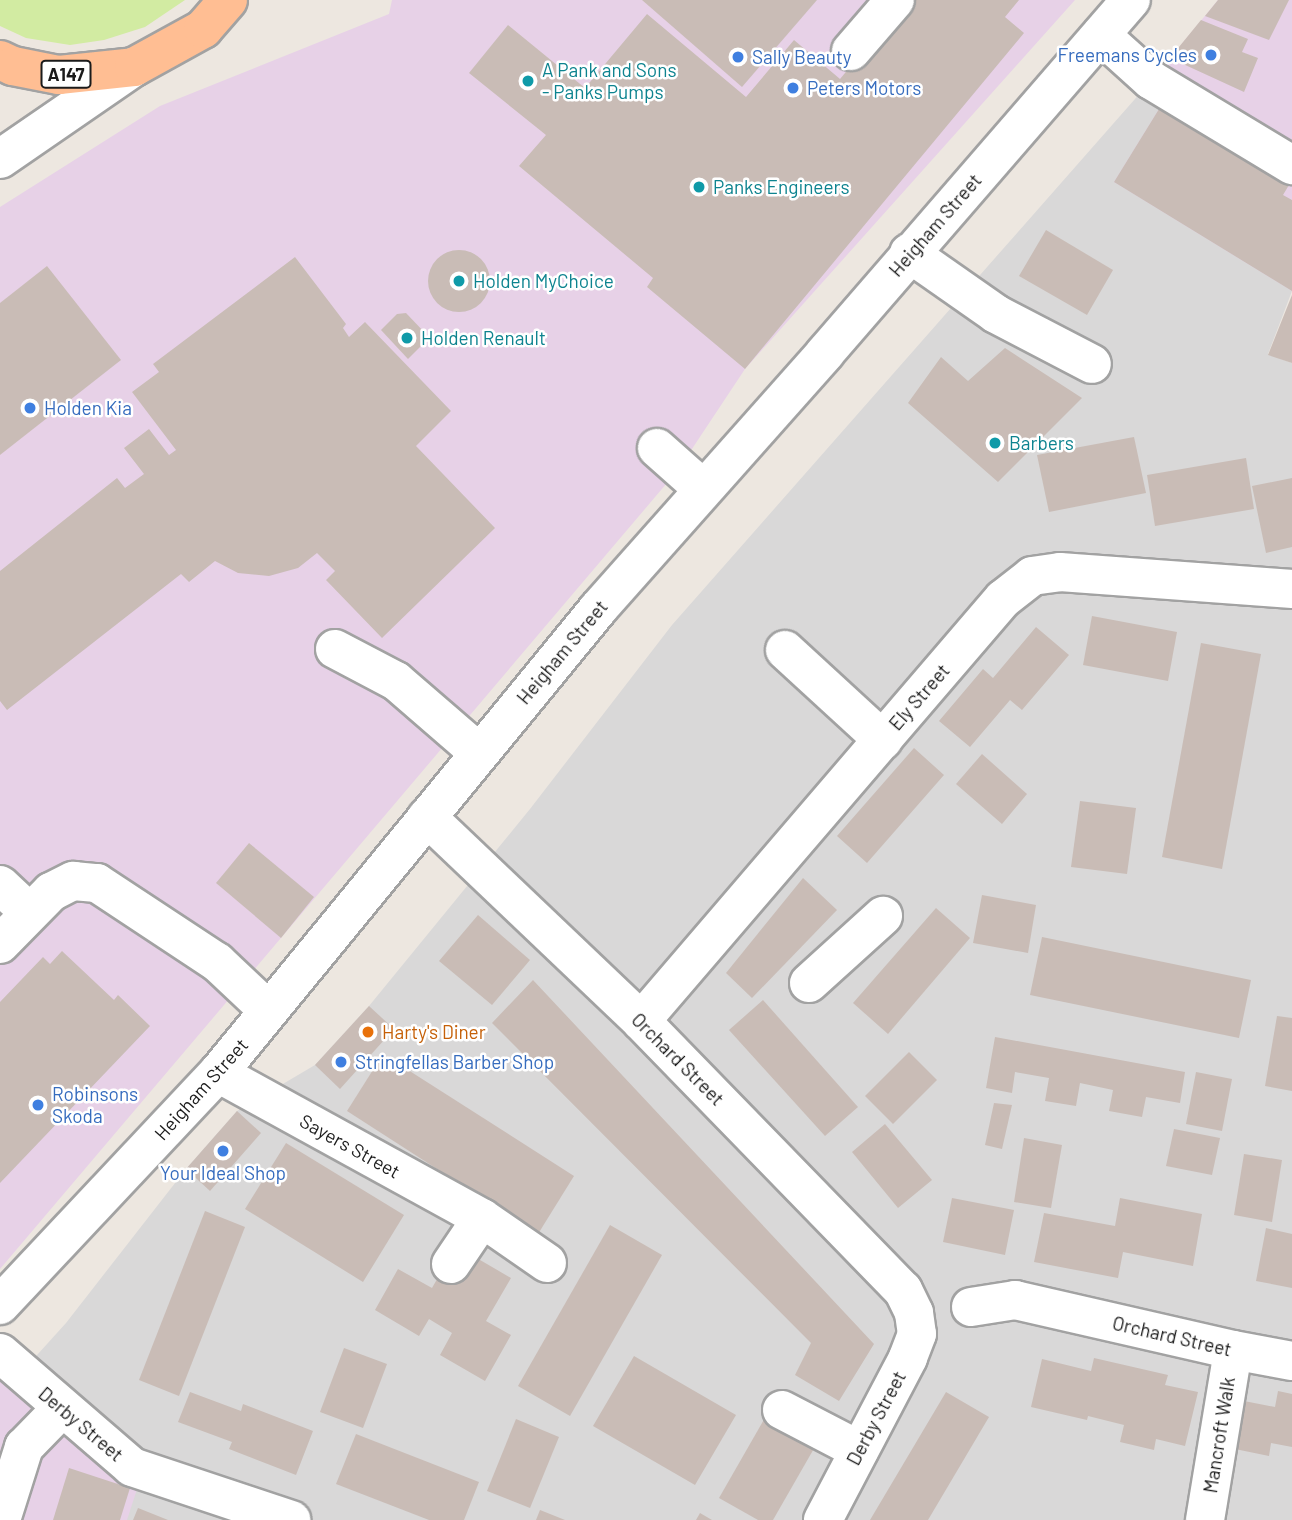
<!DOCTYPE html>
<style>
body{margin:0}
#map{position:relative;width:1292px;height:1520px;overflow:hidden;background:#ede7e0;font-family:Barlow,sans-serif}
div>[style]{position:absolute}
[style*='--x']{left:calc(var(--x)*1px);top:calc(var(--y)*1px);width:calc(var(--w)*1px);rotate:calc(var(--a)*1deg)}
.residential>*{inset:0;background:#d9d8d8}
.industrial>*{inset:0;background:#e7d1e7}
.grass>*{inset:0;background:#d2eba2}
.building>*{inset:0;background:#c9bcb6}
.round{border-radius:50%}
.roads{filter:drop-shadow(2px 0 #a2a2a2) drop-shadow(-2px 0 #a2a2a2) drop-shadow(0 2px #a2a2a2) drop-shadow(0 -2px #a2a2a2)}
.minor>*{height:38px;margin:-19px;padding:0 19px;transform-origin:19px;border-radius:19px;background:#fff}
.major>*{height:38px;margin:-19px;padding:0 19px;transform-origin:19px;border-radius:19px;background:#ffbe93}
.dots>*{width:19px;height:19px;translate:-50% -50%;box-sizing:border-box;border:4px solid #fff;border-radius:50%}
span{translate:-50% -50%;white-space:nowrap;text-align:center;line-height:1.15;-webkit-text-stroke:5px #fff;paint-order:stroke}
.shield-label span{padding:2px 5px;background:#fff;border:2px solid;border-radius:5px;-webkit-text-stroke-width:0}
.shield-label{font-size:18px;color:#1b1b1b;font-weight:700}
.shop-label{font-size:19px;color:#366cbe}
.right{translate:-100% -50%;text-align:right}
.left{translate:0 -50%;text-align:left}
.culture-label{font-size:19px;color:#0d838f}
.street-label{font-size:19px;color:#1b1b1b}
.food-label{font-size:19px;color:#c56008}
</style>
<div id="map">
<div class="residential">
<i style="clip-path:polygon(1142px 91px,1181px 110px,1292px 291px,1268px 354px,1292px 363px,1292px 1520px,0 1520px,0 1396px,66px 1323px,186px 1169px,237px 1111px,315px 1065px,369px 1006px,530px 809px,672px 625px)"></i>
</div>
<div class="industrial">
<i style="clip-path:polygon(392px 0,1075px 0,745px 369px,678px 470px,0 1269px,0 207px,160px 106px,389px 14px)"></i>
<i style="clip-path:polygon(1218px 0,1292px 0,1292px 291px,1114px 182px,1159px 109px,1178px 110px,1143px 91px)"></i>
<i style="clip-path:polygon(0 1374px,140px 1480px,127px 1520px,0 1520px)"></i>
</div>
<div class="grass">
<i style="clip-path:polygon(0 0,185px 0,145px 27px,104px 40px,70px 45px,26px 38px,0 26px)"></i>
</div>
<div class="building">
<i style="clip-path:polygon(642px 0,817px 0,742px 87px)"></i>
<i style="clip-path:polygon(906px 0,1019px 0,1005px 17px,1024px 33px,745px 369px,647px 287px,653px 278px,519px 166px,546px 135px,469px 73px,508px 25px,585px 88px,647px 14px,746px 97px,794px 40px,840px 79px)"></i>
<i style="clip-path:polygon(1218px 0,1289px 0,1269px 40px,1205px 16px)"></i>
<i style="clip-path:polygon(1201px 20px,1248px 39px,1242px 52px,1258px 58px,1244px 92px,1170px 58px)"></i>
<i style="clip-path:polygon(1159px 109px,1292px 180px,1283px 195px,1292px 200px,1292px 291px,1114px 182px)"></i>
<i style="clip-path:polygon(1046px 230px,1113px 270px,1087px 315px,1019px 276px)"></i>
<i class="round" style="left:428px;top:250px;width:62px;height:62px"></i>
<i style="clip-path:polygon(295px 257px,346px 324px,343px 328px,349px 337px,365px 322px,451px 411px,416px 446px,495px 528px,382px 638px,326px 580px,335px 571px,317px 553px,298px 568px,269px 576px,238px 573px,215px 561px,189px 582px,181px 574px,7px 710px,0 701px,0 571px,117px 478px,125px 488px,144px 474px,124px 448px,149px 429px,169px 455px,176px 450px,132px 392px,159px 372px,153px 364px)"></i>
<i style="clip-path:polygon(47px 266px,121px 360px,0 455px,0 303px)"></i>
<i style="clip-path:polygon(1292px 295px,1292px 363px,1268px 355px)"></i>
<i style="clip-path:polygon(406px 313px,426px 334px,425px 342px,408px 359px,381px 330px,397px 314px)"></i>
<i style="clip-path:polygon(1005px 348px,1082px 398px,998px 482px,908px 403px,941px 357px,968px 381px)"></i>
<i style="clip-path:polygon(1134px 437px,1146px 493px,1049px 512px,1037px 455px)"></i>
<i style="clip-path:polygon(1246px 458px,1254px 509px,1155px 526px,1147px 475px)"></i>
<i style="clip-path:polygon(1292px 478px,1292px 547px,1266px 553px,1252px 486px)"></i>
<i style="clip-path:polygon(1092px 616px,1177px 632px,1168px 681px,1083px 665px)"></i>
<i style="clip-path:polygon(1036px 627px,1069px 655px,1022px 710px,1010px 700px,970px 747px,939px 721px,983px 669px,993px 678px)"></i>
<i style="clip-path:polygon(1201px 643px,1261px 654px,1222px 869px,1162px 857px)"></i>
<i style="clip-path:polygon(914px 748px,944px 775px,867px 863px,837px 836px)"></i>
<i style="clip-path:polygon(982px 754px,1027px 794px,1002px 824px,956px 784px)"></i>
<i style="clip-path:polygon(1080px 801px,1136px 808px,1127px 874px,1071px 867px)"></i>
<i style="clip-path:polygon(249px 843px,314px 897px,281px 938px,216px 883px)"></i>
<i style="clip-path:polygon(803px 878px,837px 910px,752px 998px,726px 973px)"></i>
<i style="clip-path:polygon(982px 895px,1036px 905px,1028px 953px,973px 943px)"></i>
<i style="clip-path:polygon(936px 908px,970px 938px,888px 1034px,853px 1003px)"></i>
<i style="clip-path:polygon(478px 915px,530px 960px,492px 1005px,439px 961px)"></i>
<i style="clip-path:polygon(1042px 937px,1251px 980px,1239px 1038px,1030px 995px)"></i>
<i style="clip-path:polygon(62px 951px,114px 1000px,118px 995px,150px 1026px,0 1183px,0 1002px,43px 957px,50px 964px)"></i>
<i style="clip-path:polygon(533px 980px,874px 1344px,839px 1401px,795px 1375px,811px 1343px,492px 1023px)"></i>
<i style="clip-path:polygon(763px 1000px,858px 1107px,825px 1136px,729px 1030px)"></i>
<i style="clip-path:polygon(369px 1006px,394px 1029px,340px 1089px,315px 1065px)"></i>
<i style="clip-path:polygon(1277px 1016px,1292px 1018px,1292px 1091px,1265px 1086px)"></i>
<i style="clip-path:polygon(995px 1037px,1185px 1072px,1180px 1103px,1146px 1097px,1142px 1117px,1109px 1111px,1113px 1090px,1080px 1083px,1076px 1106px,1045px 1101px,1049px 1078px,1015px 1072px,1012px 1093px,986px 1088px)"></i>
<i style="clip-path:polygon(909px 1052px,937px 1080px,893px 1124px,865px 1096px)"></i>
<i style="clip-path:polygon(383px 1054px,574px 1176px,538px 1234px,347px 1111px)"></i>
<i style="clip-path:polygon(1196px 1072px,1232px 1079px,1222px 1131px,1186px 1124px)"></i>
<i style="clip-path:polygon(994px 1103px,1012px 1105px,1002px 1149px,985px 1145px)"></i>
<i style="clip-path:polygon(237px 1111px,261px 1133px,210px 1191px,186px 1169px)"></i>
<i style="clip-path:polygon(885px 1124px,932px 1180px,898px 1208px,852px 1152px)"></i>
<i style="clip-path:polygon(1174px 1129px,1220px 1138px,1212px 1175px,1166px 1166px)"></i>
<i style="clip-path:polygon(1024px 1138px,1062px 1145px,1051px 1208px,1014px 1202px)"></i>
<i style="clip-path:polygon(286px 1143px,404px 1215px,363px 1282px,245px 1209px)"></i>
<i style="clip-path:polygon(1244px 1154px,1282px 1160px,1272px 1222px,1234px 1215px)"></i>
<i style="clip-path:polygon(952px 1198px,1014px 1210px,1005px 1255px,943px 1242px)"></i>
<i style="clip-path:polygon(1120px 1198px,1202px 1214px,1193px 1266px,1123px 1252px,1118px 1278px,1034px 1262px,1044px 1213px,1115px 1226px)"></i>
<i style="clip-path:polygon(205px 1211px,245px 1227px,179px 1396px,139px 1380px)"></i>
<i style="clip-path:polygon(610px 1225px,662px 1255px,570px 1416px,518px 1386px)"></i>
<i style="clip-path:polygon(1266px 1228px,1292px 1234px,1292px 1288px,1256px 1281px)"></i>
<i style="clip-path:polygon(456px 1246px,511px 1278px,486px 1321px,511px 1335px,485px 1381px,440px 1355px,452px 1333px,429px 1319px,419px 1336px,375px 1310px,398px 1269px,432px 1288px)"></i>
<i style="clip-path:polygon(344px 1348px,387px 1364px,363px 1428px,320px 1412px)"></i>
<i style="clip-path:polygon(634px 1356px,736px 1415px,695px 1485px,593px 1426px)"></i>
<i style="clip-path:polygon(1094px 1358px,1168px 1375px,1165px 1385px,1198px 1392px,1185px 1446px,1156px 1439px,1154px 1450px,1120px 1442px,1124px 1425px,1088px 1416px,1087px 1420px,1031px 1407px,1042px 1359px,1091px 1371px)"></i>
<i style="clip-path:polygon(1278px 1391px,1292px 1394px,1292px 1447px,1271px 1443px,1269px 1456px,1235px 1449px,1244px 1401px,1275px 1407px)"></i>
<i style="clip-path:polygon(190px 1392px,241px 1411px,243px 1404px,313px 1431px,296px 1475px,229px 1449px,232px 1442px,178px 1422px)"></i>
<i style="clip-path:polygon(946px 1392px,989px 1417px,928px 1520px,870px 1520px)"></i>
<i style="clip-path:polygon(766px 1416px,816px 1445px,773px 1520px,758px 1520px,719px 1498px)"></i>
<i style="clip-path:polygon(516px 1419px,559px 1437px,530px 1508px,487px 1491px)"></i>
<i style="clip-path:polygon(356px 1434px,479px 1482px,464px 1520px,429px 1520px,336px 1484px)"></i>
<i style="clip-path:polygon(69px 1468px,130px 1488px,120px 1520px,53px 1520px)"></i>
<i style="clip-path:polygon(138px 1508px,168px 1520px,133px 1520px)"></i>
<i style="clip-path:polygon(540px 1510px,565px 1520px,536px 1520px)"></i>
<i style="clip-path:polygon(700px 1513px,712px 1520px,696px 1520px)"></i>
</div>
<div class="roads">
<div class="minor">
<i style="--x:1101;--y:35;--w:67;--a:42"></i>
<i style="--x:1151;--y:80;--w:165;--a:31.1"></i>
<i style="--x:851;--y:51;--w:67;--a:-49.2"></i>
<i style="--x:0;--y:159;--w:163;--a:-34.5"></i>
<i style="--x:909;--y:253;--w:106;--a:35"></i>
<i style="--x:996;--y:314;--w:108;--a:27.5"></i>
<i style="--x:657;--y:448;--w:60;--a:41.6"></i>
<i style="--x:335;--y:649;--w:69;--a:27.7"></i>
<i style="--x:396;--y:681;--w:108;--a:40.9"></i>
<i style="--x:785;--y:650;--w:133;--a:42.6"></i>
<i style="--x:427;--y:817;--w:296;--a:43.6"></i>
<i style="--x:641;--y:1021;--w:376;--a:45.8"></i>
<i style="--x:903;--y:1290;--w:25;--a:64"></i>
<i style="--x:914;--y:1313;--w:21;--a:82"></i>
<i style="--x:917;--y:1334;--w:26;--a:111"></i>
<i style="--x:908;--y:1358;--w:183;--a:117.7"></i>
<i style="--x:0;--y:885;--w:40;--a:43"></i>
<i style="--x:0;--y:944;--w:73;--a:-45.6"></i>
<i style="--x:51;--y:892;--w:25;--a:-27"></i>
<i style="--x:73;--y:881;--w:24;--a:5"></i>
<i style="--x:97;--y:883;--w:144;--a:33.4"></i>
<i style="--x:217;--y:962;--w:71;--a:43.3"></i>
<i style="--x:809;--y:983;--w:100;--a:-42.2"></i>
<i style="--x:641;--y:1021;--w:556;--a:-49.38"></i>
<i style="--x:1003;--y:599;--w:37;--a:-38"></i>
<i style="--x:1032;--y:576;--w:28;--a:-8"></i>
<i style="--x:1060;--y:572;--w:233;--a:4.2"></i>
<i style="--x:218;--y:1073;--w:301;--a:28.8"></i>
<i style="--x:482;--y:1218;--w:79;--a:34.7"></i>
<i style="--x:451;--y:1264;--w:55;--a:-56"></i>
<i style="--x:0;--y:1305;--w:318;--a:-46.8"></i>
<i style="--x:218;--y:1073;--w:600;--a:-50.68"></i>
<i style="--x:598;--y:609;--w:342;--a:-48.4"></i>
<i style="--x:825;--y:353;--w:467;--a:-49.1"></i>
<i style="--x:971;--y:1307;--w:45;--a:-9"></i>
<i style="--x:1015;--y:1300;--w:224;--a:12.9"></i>
<i style="--x:1233;--y:1350;--w:60;--a:10.6"></i>
<i style="--x:0;--y:1353;--w:174;--a:40.8"></i>
<i style="--x:132;--y:1467;--w:168;--a:18.4"></i>
<i style="--x:782;--y:1410;--w:87;--a:27.5"></i>
<i style="--x:1;--y:1520;--w:77;--a:-72.5"></i>
<i style="--x:24;--y:1447;--w:53;--a:-45.8"></i>
<i style="--x:1205;--y:1520;--w:172;--a:-80.6"></i>
</div>
<div class="major">
<i style="--x:0;--y:60;--w:14;--a:25"></i>
<i style="--x:13;--y:66;--w:47;--a:11.1"></i>
<i style="--x:59;--y:75;--w:75;--a:-6.1"></i>
<i style="--x:134;--y:67;--w:79;--a:-28.8"></i>
<i style="--x:203;--y:29;--w:38;--a:-49"></i>
</div>
</div>
<div class="dots">
<i style="left:1211px;top:55px;background:#3f7fe0"></i>
<i style="left:738px;top:57px;background:#3f7fe0"></i>
<i style="left:528px;top:81px;background:#0f9aa8"></i>
<i style="left:793px;top:88px;background:#3f7fe0"></i>
<i style="left:699px;top:187px;background:#0f9aa8"></i>
<i style="left:459px;top:281px;background:#0f9aa8"></i>
<i style="left:407px;top:338px;background:#0f9aa8"></i>
<i style="left:30px;top:408px;background:#3f7fe0"></i>
<i style="left:995px;top:443px;background:#0f9aa8"></i>
<i style="left:368px;top:1032px;background:#e8710a"></i>
<i style="left:341px;top:1062px;background:#3f7fe0"></i>
<i style="left:38px;top:1105px;background:#3f7fe0"></i>
<i style="left:223px;top:1151px;background:#3f7fe0"></i>
</div>
<div class="shield-label">
<span style="left:66px;top:74px">A147</span>
</div>
<div class="shop-label">
<span class="right" style="left:1197px;top:55px">Freemans Cycles</span>
<span class="left" style="left:752px;top:57px">Sally Beauty</span>
<span class="left" style="left:807px;top:88px">Peters Motors</span>
<span class="left" style="left:44px;top:408px">Holden Kia</span>
<span class="left" style="left:355px;top:1062px">Stringfellas Barber Shop</span>
<span class="left" style="left:52px;top:1105px">Robinsons<br>Skoda</span>
<span style="left:223px;top:1173px">Your Ideal Shop</span>
</div>
<div class="culture-label">
<span class="left" style="left:542px;top:81px">A Pank and Sons<br>- Panks Pumps</span>
<span class="left" style="left:713px;top:187px">Panks Engineers</span>
<span class="left" style="left:473px;top:281px">Holden MyChoice</span>
<span class="left" style="left:421px;top:338px">Holden Renault</span>
<span class="left" style="left:1009px;top:443px">Barbers</span>
</div>
<div class="street-label">
<span style="left:935px;top:225px;rotate:-49deg">Heigham Street</span>
<span style="left:562px;top:652px;rotate:-50deg">Heigham Street</span>
<span style="left:919px;top:697px;rotate:-49deg">Ely Street</span>
<span style="left:678px;top:1059px;rotate:45deg">Orchard Street</span>
<span style="left:201px;top:1089px;rotate:-48deg">Heigham Street</span>
<span style="left:350px;top:1146px;rotate:29deg">Sayers Street</span>
<span style="left:1172px;top:1336px;rotate:13deg">Orchard Street</span>
<span style="left:876px;top:1418px;rotate:-62deg">Derby Street</span>
<span style="left:81px;top:1424px;rotate:40deg">Derby Street</span>
<span style="left:1219px;top:1435px;rotate:-81deg">Mancroft Walk</span>
</div>
<div class="food-label">
<span class="left" style="left:382px;top:1032px">Harty's Diner</span>
</div>
</div>
